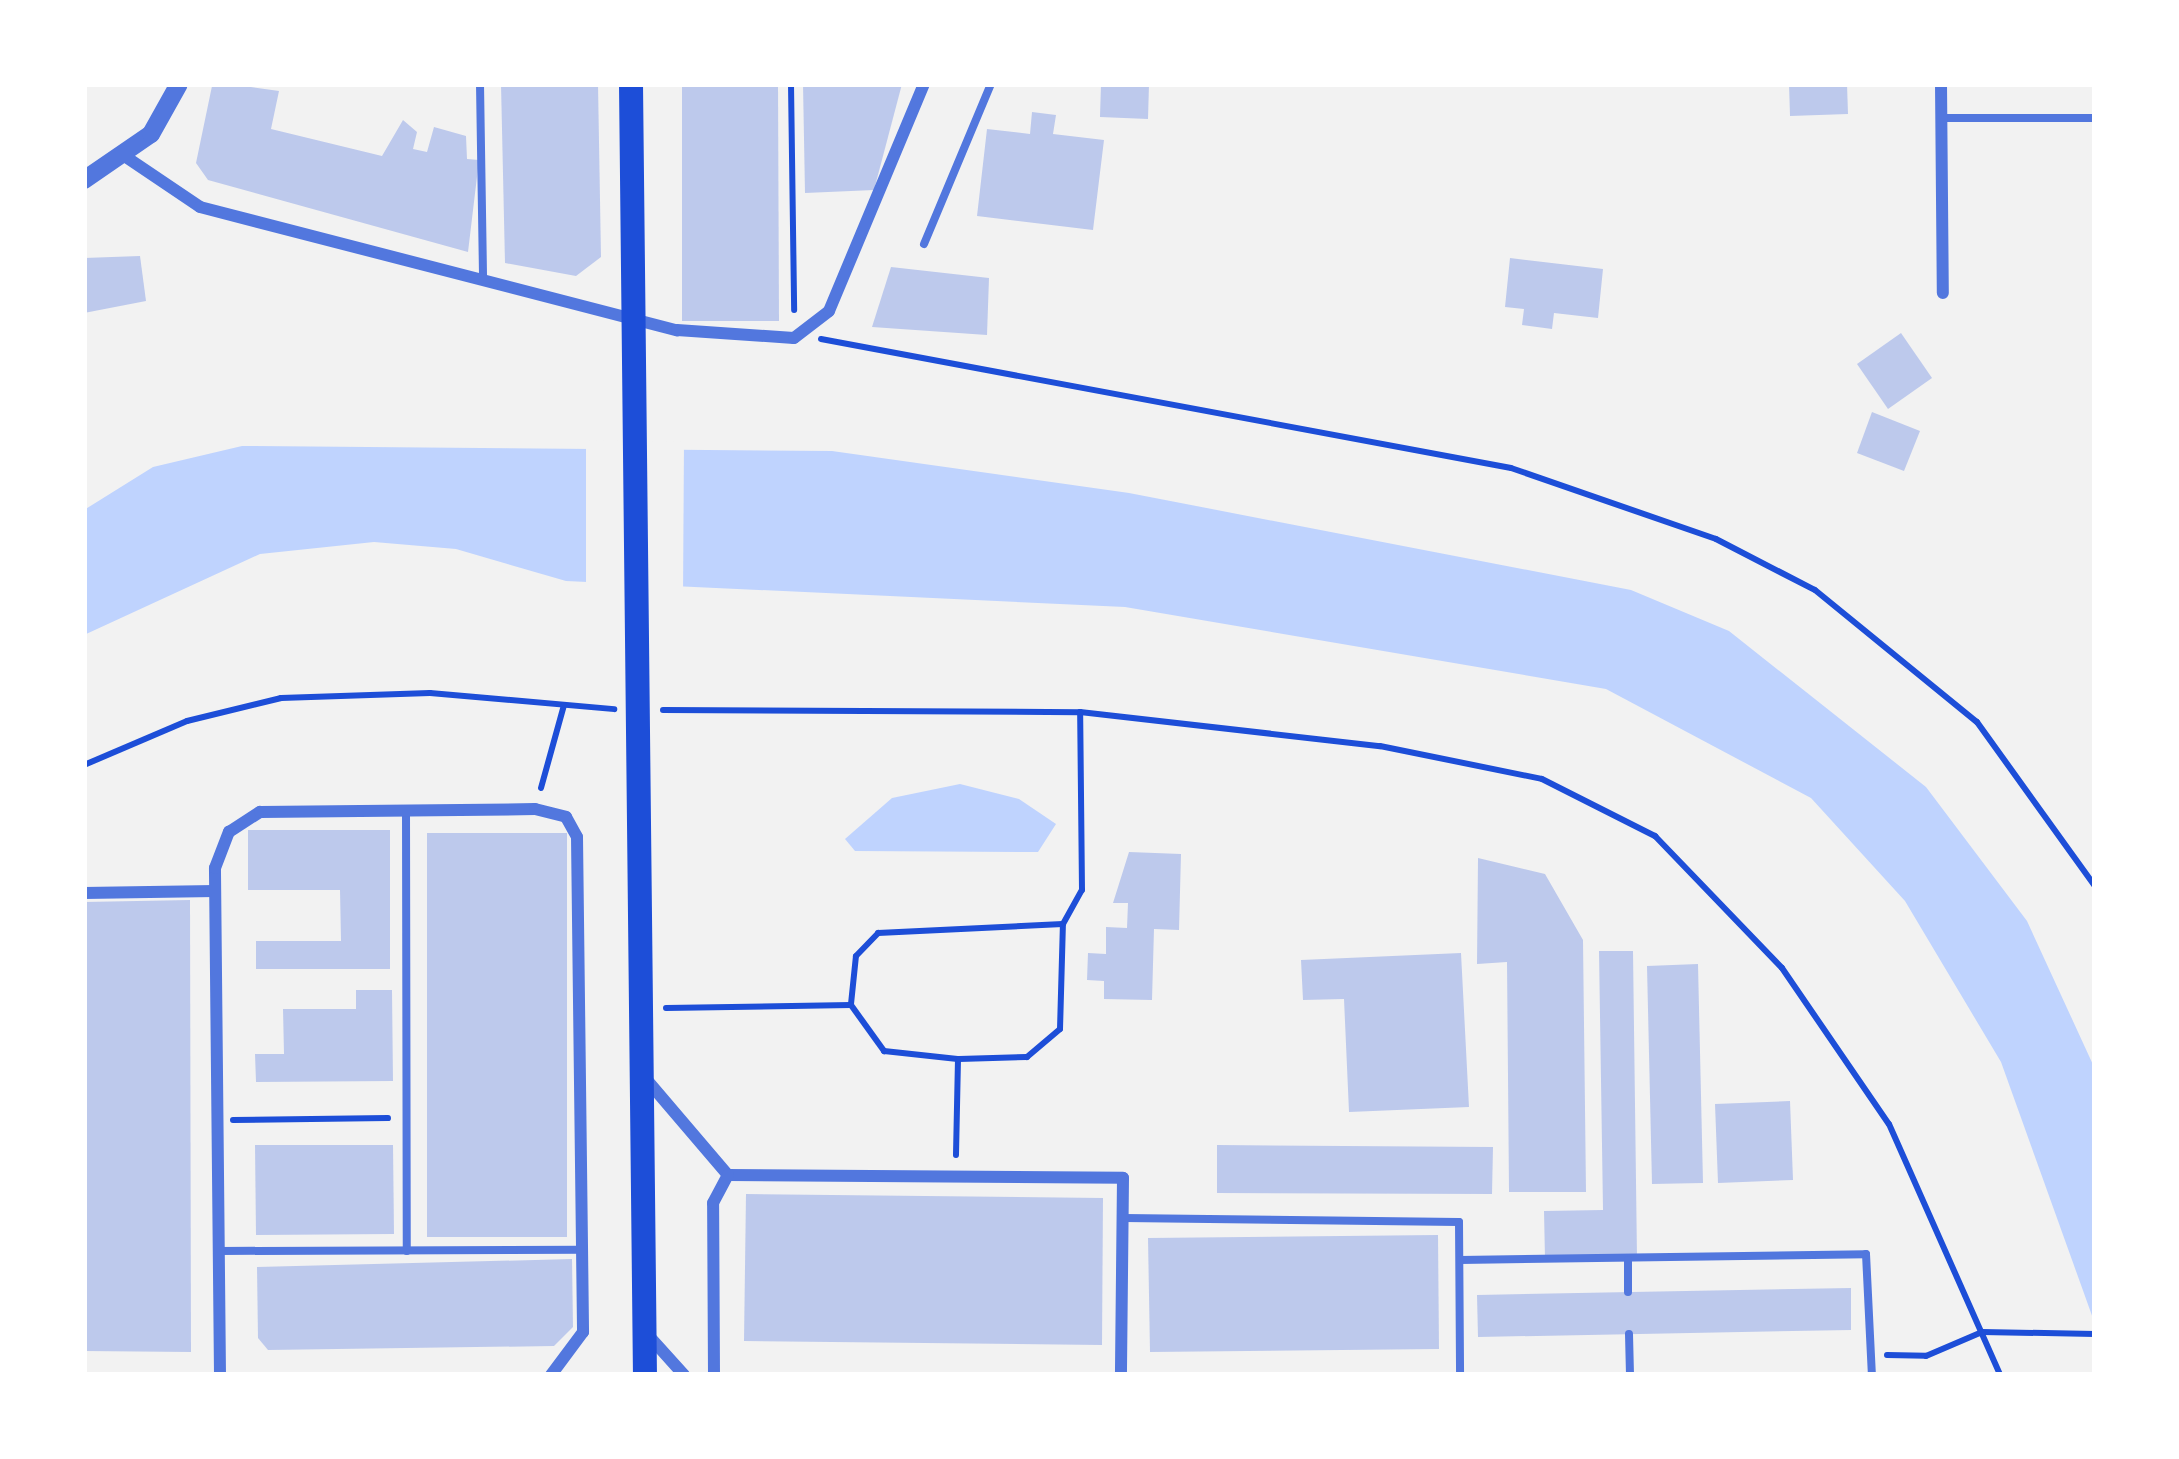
<!DOCTYPE html>
<style>
body{margin:0}
#map{position:relative;width:2179px;height:1459px;overflow:hidden;background:#f2f2f2;font-family:Lato,sans-serif}
div>[style]{position:absolute}
[style*='--x']{left:calc(var(--x)*1px);top:calc(var(--y)*1px);width:calc(var(--w)*1px);rotate:calc(var(--a)*1deg)}
.water>*{inset:0;background:#bfd3fe}
.pier>*{inset:0;background:#f2f2f2}
.building>*{inset:0;background:#bdc9ec}
.path>*{height:6px;margin:-3px;padding:0 3px;transform-origin:3px;border-radius:3px;background:#1d4ed8}
.service>*{height:8px;margin:-4px;padding:0 4px;transform-origin:4px;border-radius:4px;background:#5277de}
.minor>*{height:12px;margin:-6px;padding:0 6px;transform-origin:6px;border-radius:6px;background:#5277de}
.tertiary>*{height:18px;margin:-9px;padding:0 9px;transform-origin:9px;border-radius:9px;background:#5277de}
.trunk>*{height:24px;margin:-12px;padding:0 12px;transform-origin:12px;border-radius:12px;background:#1d4ed8}
span{translate:-50% -50%;white-space:nowrap;text-align:center;line-height:1.15;-webkit-text-stroke:12px #fff;paint-order:stroke}
.frame{position:absolute;inset:0;border:87px solid #fff;pointer-events:none}
</style>
<div id="map">
<div class="water">
<i style="clip-path:polygon(242px 446px,832px 451px,1129px 493px,1631px 590px,1729px 631px,1926px 787px,2027px 921px,2095px 1069px,2095px 1324px,2001px 1062px,1905px 901px,1811px 798px,1606px 689px,1125px 607px,566px 581px,456px 549px,374px 542px,260px 554px,84px 635px,84px 510px,153px 467px)"></i>
<i style="clip-path:polygon(960px 784px,1019px 799px,1056px 824px,1038px 852px,855px 851px,845px 839px,892px 798px)"></i>
</div>
<div class="pier">
<i style="clip-path:polygon(586px 440px,684px 442px,683px 596px,586px 589px)"></i>
</div>
<div class="building">
<i style="clip-path:polygon(501px 84px,598px 84px,601px 257px,576px 276px,505px 263px)"></i>
<i style="clip-path:polygon(682px 84px,778px 84px,779px 321px,682px 321px)"></i>
<i style="clip-path:polygon(803px 84px,902px 84px,874px 190px,805px 193px)"></i>
<i style="clip-path:polygon(1101px 84px,1149px 84px,1148px 119px,1100px 117px)"></i>
<i style="clip-path:polygon(1789px 84px,1847px 84px,1848px 114px,1790px 116px)"></i>
<i style="clip-path:polygon(237px 85px,279px 91px,271px 129px,382px 156px,403px 120px,417px 132px,413px 149px,427px 152px,434px 127px,466px 136px,467px 159px,479px 160px,468px 252px,208px 180px,196px 163px,212px 86px)"></i>
<i style="clip-path:polygon(1032px 112px,1056px 115px,1053px 134px,1104px 140px,1093px 230px,977px 216px,987px 129px,1030px 134px)"></i>
<i style="clip-path:polygon(140px 256px,146px 301px,84px 313px,84px 258px)"></i>
<i style="clip-path:polygon(1510px 258px,1603px 269px,1598px 318px,1554px 313px,1552px 329px,1522px 325px,1524px 309px,1505px 307px)"></i>
<i style="clip-path:polygon(891px 267px,989px 278px,987px 335px,872px 327px)"></i>
<i style="clip-path:polygon(1901px 333px,1932px 378px,1888px 409px,1857px 364px)"></i>
<i style="clip-path:polygon(1872px 412px,1920px 431px,1904px 471px,1857px 453px)"></i>
<i style="clip-path:polygon(248px 830px,390px 830px,390px 969px,256px 969px,256px 941px,341px 941px,340px 890px,248px 890px)"></i>
<i style="clip-path:polygon(427px 833px,567px 833px,567px 1237px,427px 1237px)"></i>
<i style="clip-path:polygon(1129px 852px,1181px 854px,1179px 930px,1154px 929px,1152px 1000px,1104px 999px,1104px 981px,1087px 980px,1088px 953px,1106px 954px,1106px 927px,1127px 928px,1128px 903px,1113px 903px)"></i>
<i style="clip-path:polygon(1478px 858px,1545px 874px,1583px 940px,1586px 1192px,1509px 1192px,1507px 962px,1477px 964px)"></i>
<i style="clip-path:polygon(190px 900px,191px 1352px,84px 1351px,84px 902px)"></i>
<i style="clip-path:polygon(1599px 951px,1633px 951px,1637px 1258px,1545px 1259px,1544px 1211px,1603px 1210px)"></i>
<i style="clip-path:polygon(1461px 953px,1469px 1107px,1349px 1112px,1344px 999px,1303px 1000px,1301px 960px)"></i>
<i style="clip-path:polygon(1698px 964px,1703px 1183px,1652px 1184px,1647px 966px)"></i>
<i style="clip-path:polygon(356px 990px,392px 990px,393px 1081px,256px 1082px,255px 1054px,284px 1054px,283px 1009px,356px 1009px)"></i>
<i style="clip-path:polygon(1790px 1101px,1793px 1180px,1718px 1183px,1715px 1104px)"></i>
<i style="clip-path:polygon(255px 1145px,393px 1145px,394px 1234px,256px 1235px)"></i>
<i style="clip-path:polygon(1217px 1145px,1493px 1147px,1492px 1194px,1217px 1193px)"></i>
<i style="clip-path:polygon(746px 1194px,1103px 1198px,1102px 1345px,744px 1341px)"></i>
<i style="clip-path:polygon(1438px 1235px,1439px 1349px,1150px 1352px,1148px 1238px)"></i>
<i style="clip-path:polygon(572px 1259px,573px 1327px,554px 1346px,268px 1350px,258px 1338px,257px 1267px)"></i>
<i style="clip-path:polygon(1851px 1288px,1851px 1330px,1478px 1337px,1477px 1295px)"></i>
</div>
<div class="path">
<i style="--x:791;--y:84;--w:226;--a:89.2"></i>
<i style="--x:821;--y:339;--w:702;--a:10.59"></i>
<i style="--x:1511;--y:468;--w:217;--a:19.1"></i>
<i style="--x:1716;--y:539;--w:111;--a:27.3"></i>
<i style="--x:1815;--y:590;--w:209;--a:39.2"></i>
<i style="--x:1977;--y:722;--w:202;--a:54.3"></i>
<i style="--x:663;--y:710;--w:417;--a:0.3"></i>
<i style="--x:1080;--y:712;--w:302;--a:6.5"></i>
<i style="--x:1380;--y:746;--w:165;--a:11.5"></i>
<i style="--x:1542;--y:779;--w:127;--a:26.8"></i>
<i style="--x:1655;--y:836;--w:183;--a:46.1"></i>
<i style="--x:1782;--y:968;--w:189;--a:55.6"></i>
<i style="--x:1889;--y:1124;--w:274;--a:66.1"></i>
<i style="--x:84;--y:765;--w:112;--a:-23.1"></i>
<i style="--x:187;--y:721;--w:97;--a:-13.7"></i>
<i style="--x:281;--y:698;--w:149;--a:-1.9"></i>
<i style="--x:430;--y:693;--w:185;--a:5"></i>
<i style="--x:541;--y:788;--w:86;--a:-74.5"></i>
<i style="--x:851;--y:1004;--w:48;--a:-84.1"></i>
<i style="--x:856;--y:956;--w:32;--a:-46"></i>
<i style="--x:878;--y:933;--w:185;--a:-2.8"></i>
<i style="--x:666;--y:1008;--w:185;--a:-0.9"></i>
<i style="--x:851;--y:1005;--w:57;--a:54.3"></i>
<i style="--x:884;--y:1051;--w:74;--a:6.2"></i>
<i style="--x:958;--y:1059;--w:96;--a:91.2"></i>
<i style="--x:959;--y:1059;--w:68;--a:-1.7"></i>
<i style="--x:1027;--y:1057;--w:43;--a:-40.3"></i>
<i style="--x:1060;--y:1029;--w:105;--a:-88.4"></i>
<i style="--x:1063;--y:924;--w:39;--a:-61"></i>
<i style="--x:1082;--y:890;--w:178;--a:-90.6"></i>
<i style="--x:233;--y:1120;--w:155;--a:-0.7"></i>
<i style="--x:1887;--y:1355;--w:39;--a:1"></i>
<i style="--x:1926;--y:1356;--w:61;--a:-23.2"></i>
<i style="--x:1982;--y:1332;--w:113;--a:1"></i>
</div>
<div class="service">
<i style="--x:480;--y:84;--w:196;--a:89.1"></i>
<i style="--x:1942;--y:118;--w:153;--a:0"></i>
<i style="--x:924;--y:244;--w:173;--a:-67.3"></i>
<i style="--x:406;--y:811;--w:440;--a:89.9"></i>
<i style="--x:1124;--y:1218;--w:335;--a:0.7"></i>
<i style="--x:1459;--y:1222;--w:153;--a:89.6"></i>
<i style="--x:219;--y:1251;--w:363;--a:-0.2"></i>
<i style="--x:1460;--y:1260;--w:406;--a:-0.8"></i>
<i style="--x:1866;--y:1254;--w:121;--a:87.2"></i>
<i style="--x:1628;--y:1260;--w:32;--a:90"></i>
<i style="--x:1629;--y:1334;--w:41;--a:88.6"></i>
</div>
<div class="minor">
<i style="--x:1941;--y:84;--w:209;--a:89.5"></i>
<i style="--x:126;--y:157;--w:89;--a:34"></i>
<i style="--x:200;--y:207;--w:493;--a:14.5"></i>
<i style="--x:677;--y:330;--w:117;--a:3.9"></i>
<i style="--x:794;--y:338;--w:44;--a:-37.6"></i>
<i style="--x:829;--y:311;--w:246;--a:-67.3"></i>
<i style="--x:84;--y:893;--w:131;--a:-0.9"></i>
<i style="--x:646;--y:1079;--w:126;--a:49.5"></i>
<i style="--x:728;--y:1175;--w:395;--a:0.4"></i>
<i style="--x:1123;--y:1178;--w:197;--a:90.6"></i>
<i style="--x:648;--y:1335;--w:54;--a:48"></i>
<i style="--x:220;--y:1375;--w:507;--a:-90.57"></i>
<i style="--x:215;--y:868;--w:39;--a:-69"></i>
<i style="--x:229;--y:832;--w:37;--a:-33"></i>
<i style="--x:260;--y:812;--w:275;--a:-0.6"></i>
<i style="--x:535;--y:809;--w:32;--a:14"></i>
<i style="--x:566;--y:817;--w:23;--a:61"></i>
<i style="--x:577;--y:837;--w:495;--a:89.3"></i>
<i style="--x:583;--y:1332;--w:54;--a:126.7"></i>
<i style="--x:714;--y:1375;--w:172;--a:-90.3"></i>
<i style="--x:713;--y:1203;--w:32;--a:-62"></i>
</div>
<div class="tertiary">
<i style="--x:84;--y:180;--w:81;--a:-34.5"></i>
<i style="--x:151;--y:134;--w:57;--a:-60.8"></i>
</div>
<div class="trunk">
<i style="--x:631;--y:84;--w:1291;--a:89.38"></i>
</div>
<div class="frame"></div>
</div>
